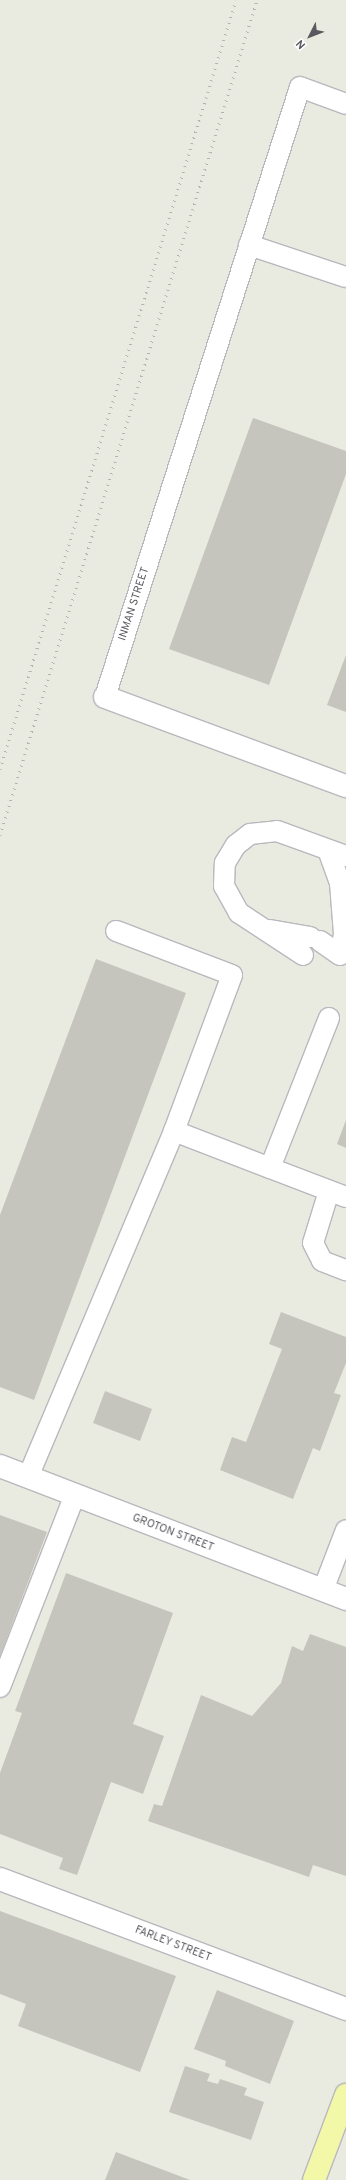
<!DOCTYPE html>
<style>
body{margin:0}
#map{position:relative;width:346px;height:2180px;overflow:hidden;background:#eaebe0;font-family:Overpass,sans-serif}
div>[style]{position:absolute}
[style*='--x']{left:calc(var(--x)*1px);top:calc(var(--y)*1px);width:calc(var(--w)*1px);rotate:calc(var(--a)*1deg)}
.building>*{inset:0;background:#c6c5bd}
.roads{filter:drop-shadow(1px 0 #b8b8be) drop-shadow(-1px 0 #b8b8be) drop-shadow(0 1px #b8b8be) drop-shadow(0 -1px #b8b8be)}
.lane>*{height:20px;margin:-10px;padding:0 10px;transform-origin:10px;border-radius:10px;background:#fff}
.street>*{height:22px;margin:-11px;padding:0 11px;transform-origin:11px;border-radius:11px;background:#fff}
.primary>*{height:22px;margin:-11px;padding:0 11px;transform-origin:11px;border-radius:11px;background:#f2f8a8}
.rail>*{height:3px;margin-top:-1.5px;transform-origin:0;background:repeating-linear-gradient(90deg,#b3b3b4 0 1px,transparent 0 6px)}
span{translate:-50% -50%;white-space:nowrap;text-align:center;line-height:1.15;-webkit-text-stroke:3.5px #fff;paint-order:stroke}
.street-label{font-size:11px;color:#595a60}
.north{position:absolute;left:290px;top:16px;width:40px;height:40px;-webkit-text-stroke:3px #fff;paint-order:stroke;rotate:228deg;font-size:11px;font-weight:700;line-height:16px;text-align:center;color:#595a60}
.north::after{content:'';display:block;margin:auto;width:14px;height:18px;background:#595a60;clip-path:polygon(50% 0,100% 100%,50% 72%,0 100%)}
</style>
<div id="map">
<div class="building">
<i style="clip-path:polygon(253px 418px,346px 451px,346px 474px,269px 685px,169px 649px)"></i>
<i style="clip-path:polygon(346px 655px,346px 712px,327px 705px)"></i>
<i style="clip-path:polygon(96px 959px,186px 993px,34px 1400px,0 1387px,0 1215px)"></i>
<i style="clip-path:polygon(346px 1120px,346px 1148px,337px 1144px)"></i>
<i style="clip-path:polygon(281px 1312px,346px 1337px,346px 1363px,334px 1393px,341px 1395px,320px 1451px,313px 1448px,293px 1499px,220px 1470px,232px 1437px,246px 1442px,282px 1349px,269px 1344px)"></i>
<i style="clip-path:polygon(105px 1391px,152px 1409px,140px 1441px,93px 1423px)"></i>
<i style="clip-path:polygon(0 1515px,47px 1532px,0 1656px)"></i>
<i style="clip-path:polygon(66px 1573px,173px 1613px,133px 1724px,164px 1736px,143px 1794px,111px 1782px,77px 1875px,59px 1869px,63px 1858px,0 1834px,0 1773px,22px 1713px,15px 1711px)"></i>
<i style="clip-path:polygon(310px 1634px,346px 1647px,346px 1876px,313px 1865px,309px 1877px,148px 1821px,154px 1804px,162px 1806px,201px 1695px,252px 1716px,281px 1683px,292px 1646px,303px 1651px)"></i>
<i style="clip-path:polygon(0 1911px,176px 1976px,140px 2072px,18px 2026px,26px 2004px,0 1994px)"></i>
<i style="clip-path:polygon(217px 1990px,294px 2021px,270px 2084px,225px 2066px,226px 2061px,194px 2049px)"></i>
<i style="clip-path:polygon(185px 2066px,210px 2074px,207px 2081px,218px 2084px,220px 2079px,247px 2088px,244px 2095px,264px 2102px,251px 2140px,169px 2112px)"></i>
<i style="clip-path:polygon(116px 2152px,190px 2180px,105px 2180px)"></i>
</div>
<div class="roads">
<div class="lane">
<i style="--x:249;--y:245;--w:102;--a:18.3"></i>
<i style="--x:105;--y:697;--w:640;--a:-72.27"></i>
<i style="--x:300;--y:87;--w:49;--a:20.3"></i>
<i style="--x:270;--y:930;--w:41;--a:9.9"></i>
<i style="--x:320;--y:941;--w:24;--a:35"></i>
<i style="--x:340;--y:955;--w:21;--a:-79"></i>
<i style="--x:344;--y:934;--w:51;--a:-94.5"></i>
<i style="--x:340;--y:883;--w:35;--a:-110"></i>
<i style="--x:303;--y:955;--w:77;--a:-146.7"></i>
<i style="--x:239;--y:913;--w:31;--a:-119"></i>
<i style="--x:224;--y:886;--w:23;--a:-88"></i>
<i style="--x:225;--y:863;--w:21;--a:-59"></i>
<i style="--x:236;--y:845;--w:18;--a:-38"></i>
<i style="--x:250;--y:834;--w:27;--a:-6"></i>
<i style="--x:277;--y:831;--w:73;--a:19.9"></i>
<i style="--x:329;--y:1018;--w:161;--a:111.5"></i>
<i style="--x:270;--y:1168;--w:81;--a:20.9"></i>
<i style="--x:174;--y:1131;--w:103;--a:21.1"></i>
<i style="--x:329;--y:1191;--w:54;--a:107.1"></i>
<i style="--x:313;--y:1243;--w:20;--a:63"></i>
<i style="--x:322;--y:1261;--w:26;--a:21"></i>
<i style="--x:28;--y:1477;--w:376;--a:-67.1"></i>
<i style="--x:174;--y:1131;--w:166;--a:-69.6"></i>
<i style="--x:232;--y:975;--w:124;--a:-159.2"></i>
<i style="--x:323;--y:1590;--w:64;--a:-69"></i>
<i style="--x:0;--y:1687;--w:206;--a:-68.7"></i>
</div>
<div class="street">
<i style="--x:105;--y:697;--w:257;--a:20.3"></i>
<i style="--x:0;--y:1466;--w:371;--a:21"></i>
<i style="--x:0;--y:1879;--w:370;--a:20.6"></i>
</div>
<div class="primary">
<i style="--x:314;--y:2180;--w:91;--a:-69.4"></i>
</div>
</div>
<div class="rail">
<i style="--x:0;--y:769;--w:804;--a:-72.94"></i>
<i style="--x:0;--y:835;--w:874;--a:-72.89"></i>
</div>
<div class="street-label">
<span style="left:134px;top:604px;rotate:-72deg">INMAN STREET</span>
<span style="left:173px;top:1533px;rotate:21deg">GROTON STREET</span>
<span style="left:173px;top:1944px;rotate:21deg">FARLEY STREET</span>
</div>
<div class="north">N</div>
</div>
